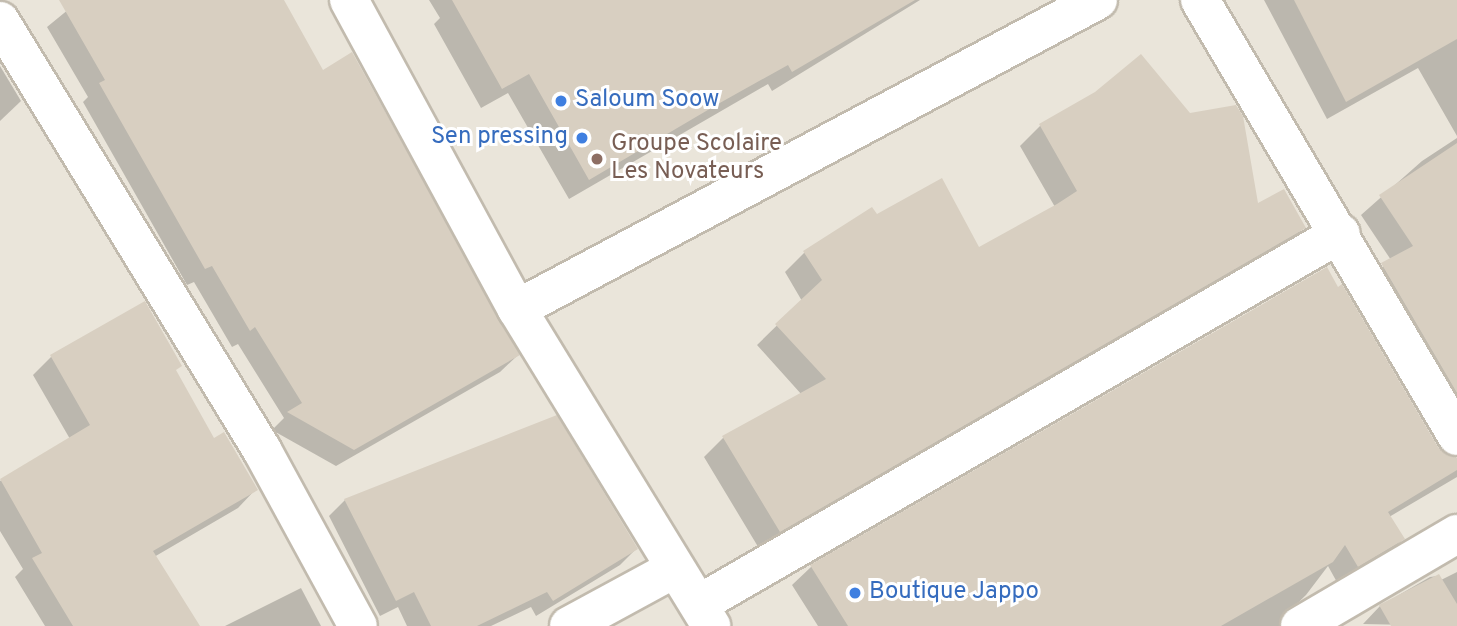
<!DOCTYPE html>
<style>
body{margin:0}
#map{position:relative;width:1457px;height:626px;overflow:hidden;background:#f6f3ec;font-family:Overpass,sans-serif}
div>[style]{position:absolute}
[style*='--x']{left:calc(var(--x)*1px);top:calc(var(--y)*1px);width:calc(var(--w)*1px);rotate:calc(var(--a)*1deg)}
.residential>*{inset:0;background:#eae5da}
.shadow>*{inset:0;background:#0003}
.building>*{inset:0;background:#d8cfc1}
.roads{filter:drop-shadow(2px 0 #c2bbae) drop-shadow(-2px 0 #c2bbae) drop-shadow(0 2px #c2bbae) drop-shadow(0 -2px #c2bbae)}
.minor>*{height:38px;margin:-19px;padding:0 19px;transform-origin:19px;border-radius:19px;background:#fff}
.dots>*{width:19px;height:19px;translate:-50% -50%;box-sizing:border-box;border:4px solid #fff;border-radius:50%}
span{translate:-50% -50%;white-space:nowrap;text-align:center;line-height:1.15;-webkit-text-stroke:6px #fff;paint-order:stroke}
.shop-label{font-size:24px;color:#366cbe}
.left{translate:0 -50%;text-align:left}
.right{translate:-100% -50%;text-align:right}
.education-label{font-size:24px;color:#785e54}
</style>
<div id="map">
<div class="residential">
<i style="clip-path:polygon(0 0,1457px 0,1457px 626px,0 626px)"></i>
</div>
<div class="shadow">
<i style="clip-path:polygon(80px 0,282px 0,322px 73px,518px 355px,500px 372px,336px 466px,272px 430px,284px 418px,238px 344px,232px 347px,194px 282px,187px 285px,83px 102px,88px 97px,47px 27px)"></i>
<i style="clip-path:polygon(429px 0,920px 0,772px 91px,768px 84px,569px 199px,508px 93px,481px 108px,434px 24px,440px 18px)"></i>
<i style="clip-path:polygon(1264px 0,1457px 0,1457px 136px,1418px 68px,1327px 119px)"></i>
<i style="clip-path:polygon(0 66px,21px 101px,0 121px)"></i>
<i style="clip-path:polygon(1096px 94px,1257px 205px,1303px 228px,1284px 248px,760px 550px,704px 457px,723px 438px,802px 395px,757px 345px,802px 301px,785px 272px,805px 252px,876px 216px,979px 249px,1055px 207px,1020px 146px,1040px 126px)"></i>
<i style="clip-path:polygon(1457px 138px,1457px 443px,1363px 283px,1391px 260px,1361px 215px,1422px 161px)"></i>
<i style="clip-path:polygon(1326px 269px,1437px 449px,1457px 459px,1457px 477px,1389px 517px,1403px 539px,1385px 557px,1338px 584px,1328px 566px,1306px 595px,1280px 620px,1280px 626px,818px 626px,792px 585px,811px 567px)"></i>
<i style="clip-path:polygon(51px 357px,174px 371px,214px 440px,256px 489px,238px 508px,154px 557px,180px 626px,45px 626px,15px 577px,23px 569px,0 531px,0 481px,70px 439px,33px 375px)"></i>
<i style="clip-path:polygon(345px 500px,636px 549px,620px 565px,536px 616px,531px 607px,491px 626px,407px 626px,398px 607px,380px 616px,329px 516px)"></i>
<i style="clip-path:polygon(1457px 572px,1457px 626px,1363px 624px,1380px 606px,1430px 577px,1438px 576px,1441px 580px)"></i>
<i style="clip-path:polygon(301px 588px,321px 626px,225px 626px)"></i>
</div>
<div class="building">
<i style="clip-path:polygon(59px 0,284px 0,323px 70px,352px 52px,520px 355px,354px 450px,287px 412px,302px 403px,255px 327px,250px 331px,212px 266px,205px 269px,99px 83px,105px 80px)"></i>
<i style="clip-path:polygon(452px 0,915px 0,792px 72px,788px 65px,718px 104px,589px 180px,529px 74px,502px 89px)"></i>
<i style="clip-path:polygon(1294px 0,1457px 0,1457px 39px,1346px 102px)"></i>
<i style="clip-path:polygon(1141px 54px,1190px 113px,1236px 105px,1243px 116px,1258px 203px,1284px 189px,1306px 228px,780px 532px,722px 436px,826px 379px,775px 324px,822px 280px,803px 251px,872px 207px,877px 214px,942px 178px,979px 247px,1057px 204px,1077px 191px,1039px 124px,1095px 92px)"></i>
<i style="clip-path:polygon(1457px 143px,1457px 393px,1381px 263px,1413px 246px,1379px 195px)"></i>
<i style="clip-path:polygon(1327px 267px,1338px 287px,1342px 284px,1438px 447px,1457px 458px,1457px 470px,1388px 512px,1405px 539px,1358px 567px,1345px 545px,1333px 562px,1221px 626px,848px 626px,810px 565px)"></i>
<i style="clip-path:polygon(145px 301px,182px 366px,176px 370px,214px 438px,224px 432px,258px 490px,153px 551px,200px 626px,73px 626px,32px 558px,42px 553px,0 479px,90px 425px,50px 355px)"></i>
<i style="clip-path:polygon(557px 415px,638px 549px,553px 601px,547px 592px,477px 626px,431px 626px,414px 592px,396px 601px,344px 499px)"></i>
<i style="clip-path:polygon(1439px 574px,1457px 604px,1457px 626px,1391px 626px,1379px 605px)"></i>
</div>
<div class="roads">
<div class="minor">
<i style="--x:349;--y:0;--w:352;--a:61.5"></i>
<i style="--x:517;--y:309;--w:372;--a:58.5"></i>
<i style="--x:1200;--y:0;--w:506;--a:59.48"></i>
<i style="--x:0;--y:21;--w:503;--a:58.59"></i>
<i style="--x:262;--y:450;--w:200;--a:61.4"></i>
<i style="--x:517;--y:309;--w:658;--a:-28.01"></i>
<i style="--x:699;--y:604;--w:741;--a:-30.02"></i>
<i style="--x:569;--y:626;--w:119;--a:-28.5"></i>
<i style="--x:1300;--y:626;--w:182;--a:-30.4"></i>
</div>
</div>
<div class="dots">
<i style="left:561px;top:101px;background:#3f7fe0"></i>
<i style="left:582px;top:138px;background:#3f7fe0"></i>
<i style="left:597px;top:159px;background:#8d6e63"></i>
<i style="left:855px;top:593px;background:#3f7fe0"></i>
</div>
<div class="shop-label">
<span class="left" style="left:575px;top:101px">Saloum Soow</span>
<span class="right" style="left:568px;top:138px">Sen pressing</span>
<span class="left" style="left:869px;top:593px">Boutique Jappo</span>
</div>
<div class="education-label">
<span class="left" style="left:611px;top:159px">Groupe Scolaire<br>Les Novateurs</span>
</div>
</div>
